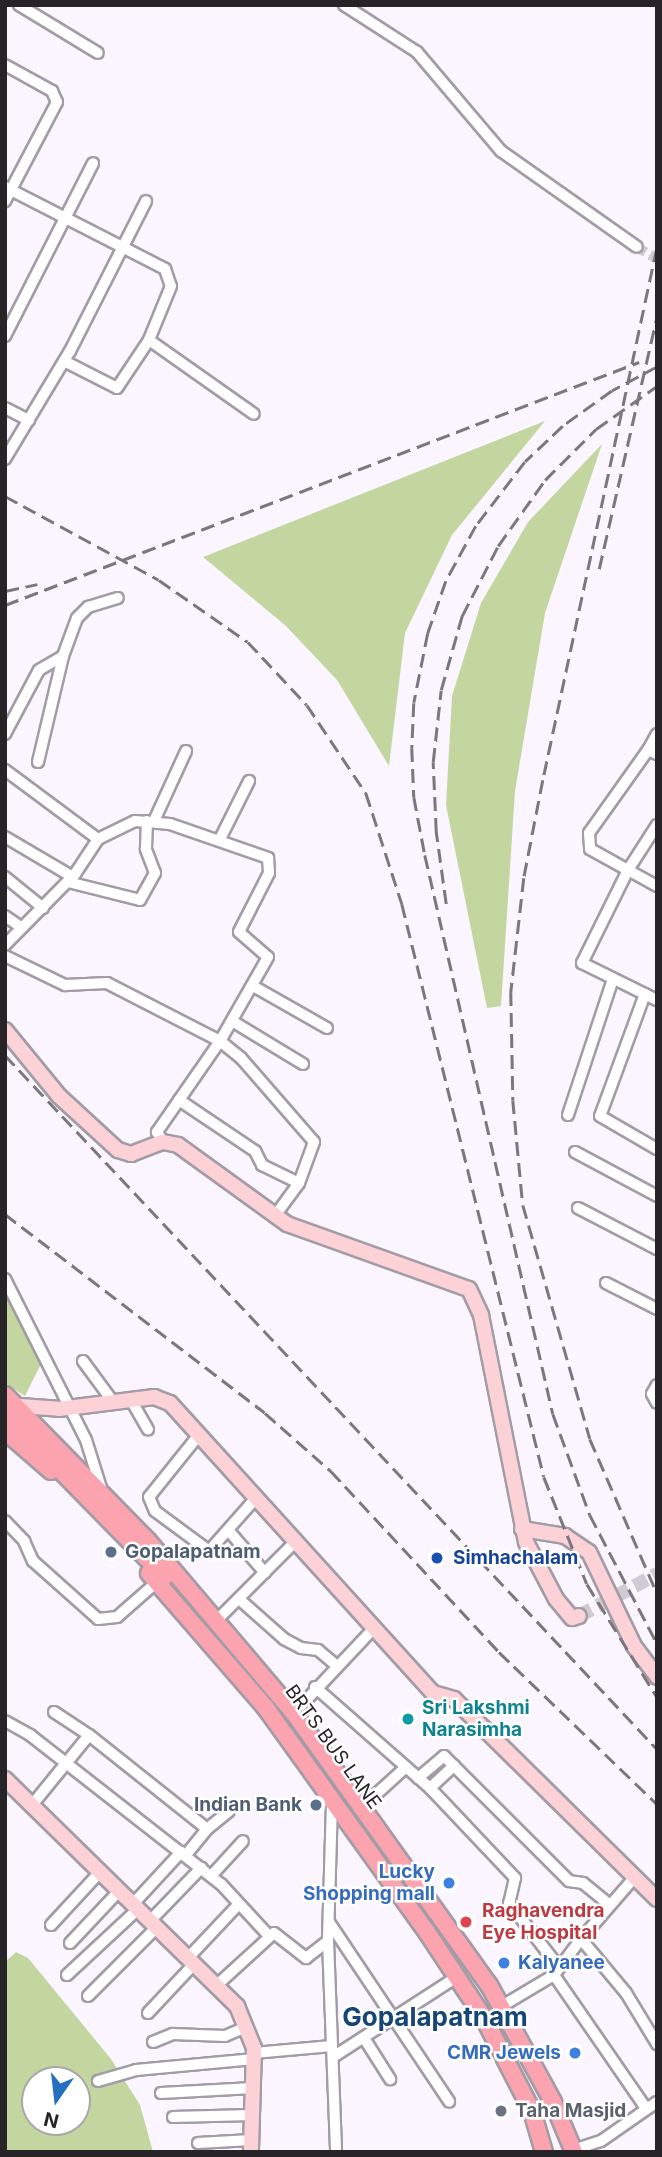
<!DOCTYPE html>
<style>
body{margin:0}
#map{position:relative;width:662px;height:2157px;overflow:hidden;background:#faf5fe;font-family:Inter,sans-serif}
div>[style]{position:absolute}
[style*='--x']{left:calc(var(--x)*1px);top:calc(var(--y)*1px);width:calc(var(--w)*1px);rotate:calc(var(--a)*1deg)}
.green>*{inset:0;background:#c4d69f}
.street-tunnel>*{height:10px;margin-top:-5px;transform-origin:0;background:repeating-linear-gradient(90deg,#d0cbd3 0 10px,transparent 0 15px)}
.secondary-tunnel>*{height:14px;margin-top:-7px;transform-origin:0;background:repeating-linear-gradient(90deg,#d0cbd3 0 14px,transparent 0 21px)}
.roads{filter:drop-shadow(2px 0 #a29ca6) drop-shadow(-2px 0 #a29ca6) drop-shadow(0 2px #a29ca6) drop-shadow(0 -2px #a29ca6)}
.street>*{height:10px;margin:-5px;padding:0 5px;transform-origin:5px;border-radius:5px;background:#fff}
.secondary>*{height:14px;margin:-7px;padding:0 7px;transform-origin:7px;border-radius:7px;background:#fdd2d7}
.primary>*{height:16px;margin:-8px;padding:0 8px;transform-origin:8px;border-radius:8px;background:#fba4af}
.rail>*{height:2.5px;margin-top:-1.25px;transform-origin:0;background:repeating-linear-gradient(90deg,#7b777d 0 14px,transparent 0 21px)}
.dots>*{width:19px;height:19px;translate:-50% -50%;box-sizing:border-box;border:4px solid #fff;border-radius:50%}
span{translate:-50% -50%;white-space:nowrap;text-align:center;line-height:1.15;-webkit-text-stroke:5px #fff;paint-order:stroke}
.service-label{font-size:19px;color:#4e5e75;font-weight:700}
.left{translate:0 -50%;text-align:left}
.right{translate:-100% -50%;text-align:right}
.transit-label{font-size:19px;color:#164399;font-weight:700}
.culture-label{font-size:19px;color:#0d838f;font-weight:700}
.street-label{font-size:19px;color:#272428}
.shop-label{font-size:19px;color:#366cbe;font-weight:700}
.health-label{font-size:19px;color:#be3a42;font-weight:700}
.worship-label{font-size:19px;color:#5b616d;font-weight:700}
.district-label{font-size:26px;color:#164578;font-weight:700}
.frame{position:absolute;inset:0;border:7px solid #272428;pointer-events:none}
.north{position:absolute;left:21px;top:2066px;width:70px;height:70px;box-sizing:border-box;background:#fff;border:2px solid #a9a7a9;border-radius:50%;rotate:194deg;font-size:19px;font-weight:700;line-height:28px;text-align:center;color:#272428}
.north::after{content:'';display:block;margin:auto;width:24px;height:32px;background:#246fbf;clip-path:polygon(50% 0,100% 100%,50% 72%,0 100%)}
</style>
<div id="map">
<div class="green">
<i style="clip-path:polygon(545px 421px,452px 535px,405px 633px,389px 766px,337px 680px,286px 626px,203px 557px)"></i>
<i style="clip-path:polygon(602px 444px,545px 613px,515px 791px,501px 1006px,487px 1008px,446px 805px,452px 696px,481px 603px,528px 522px)"></i>
<i style="clip-path:polygon(5px 1292px,41px 1364px,25px 1396px,5px 1383px)"></i>
<i style="clip-path:polygon(evenodd,16px 1952px,28px 1958px,111px 2059px,140px 2105px,153px 2152px,5px 2152px,5px 1962px,16px 1952px,35px 2080px,77px 2080px,77px 2122px,35px 2122px,35px 2080px)"></i>
</div>
<div class="street-tunnel">
<i style="--x:637;--y:247;--w:23;--a:31"></i>
</div>
<div class="secondary-tunnel">
<i style="--x:579;--y:1616;--w:89;--a:-28.3"></i>
</div>
<div class="roads">
<div class="street">
<i style="--x:19;--y:5;--w:92;--a:31.3"></i>
<i style="--x:344;--y:5;--w:87;--a:32.8"></i>
<i style="--x:417;--y:52;--w:130;--a:49.7"></i>
<i style="--x:501;--y:151;--w:166;--a:35.2"></i>
<i style="--x:5;--y:65;--w:54;--a:29"></i>
<i style="--x:52;--y:91;--w:12;--a:66"></i>
<i style="--x:57;--y:102;--w:112;--a:117.7"></i>
<i style="--x:5;--y:187;--w:180;--a:27.1"></i>
<i style="--x:165;--y:269;--w:18;--a:71"></i>
<i style="--x:171;--y:286;--w:58;--a:112.2"></i>
<i style="--x:149;--y:340;--w:128;--a:35.2"></i>
<i style="--x:5;--y:336;--w:194;--a:-63"></i>
<i style="--x:64;--y:361;--w:59;--a:27"></i>
<i style="--x:117;--y:388;--w:58;--a:-56.3"></i>
<i style="--x:5;--y:408;--w:27;--a:27"></i>
<i style="--x:5;--y:459;--w:126;--a:-59"></i>
<i style="--x:70;--y:351;--w:168;--a:-63.1"></i>
<i style="--x:5;--y:734;--w:72;--a:-62"></i>
<i style="--x:39;--y:670;--w:28;--a:-30"></i>
<i style="--x:657;--y:734;--w:18;--a:119"></i>
<i style="--x:648;--y:750;--w:10;--a:24"></i>
<i style="--x:648;--y:750;--w:102;--a:125.4"></i>
<i style="--x:589;--y:833;--w:16;--a:86"></i>
<i style="--x:590;--y:849;--w:43;--a:28.9"></i>
<i style="--x:628;--y:870;--w:104;--a:116.3"></i>
<i style="--x:582;--y:963;--w:84;--a:26.3"></i>
<i style="--x:38;--y:762;--w:109;--a:-76.7"></i>
<i style="--x:63;--y:656;--w:40;--a:-69.8"></i>
<i style="--x:77;--y:618;--w:16;--a:-45"></i>
<i style="--x:88;--y:607;--w:31;--a:-17"></i>
<i style="--x:5;--y:770;--w:116;--a:36.6"></i>
<i style="--x:154;--y:821;--w:77;--a:-65.4"></i>
<i style="--x:657;--y:825;--w:54;--a:122.8"></i>
<i style="--x:628;--y:870;--w:33;--a:29"></i>
<i style="--x:5;--y:837;--w:79;--a:30.5"></i>
<i style="--x:220;--y:839;--w:65;--a:-63.4"></i>
<i style="--x:5;--y:877;--w:49;--a:39.2"></i>
<i style="--x:68;--y:882;--w:74;--a:14"></i>
<i style="--x:140;--y:900;--w:31;--a:-61"></i>
<i style="--x:155;--y:873;--w:26;--a:-111"></i>
<i style="--x:146;--y:849;--w:28;--a:-88"></i>
<i style="--x:5;--y:916;--w:19;--a:35"></i>
<i style="--x:5;--y:945;--w:100;--a:-45.4"></i>
<i style="--x:75;--y:874;--w:42;--a:-56.7"></i>
<i style="--x:98;--y:839;--w:41;--a:-25.9"></i>
<i style="--x:135;--y:821;--w:35;--a:5"></i>
<i style="--x:170;--y:824;--w:104;--a:19.1"></i>
<i style="--x:268;--y:858;--w:15;--a:86"></i>
<i style="--x:269;--y:873;--w:66;--a:117"></i>
<i style="--x:239;--y:932;--w:38;--a:41"></i>
<i style="--x:268;--y:957;--w:97;--a:119.7"></i>
<i style="--x:220;--y:1041;--w:111;--a:124.7"></i>
<i style="--x:157;--y:1132;--w:12;--a:59"></i>
<i style="--x:5;--y:956;--w:67;--a:25.8"></i>
<i style="--x:65;--y:985;--w:42;--a:-2.7"></i>
<i style="--x:107;--y:983;--w:127;--a:27.2"></i>
<i style="--x:220;--y:1041;--w:27;--a:39"></i>
<i style="--x:241;--y:1058;--w:111;--a:49"></i>
<i style="--x:314;--y:1142;--w:44;--a:110.1"></i>
<i style="--x:299;--y:1183;--w:42;--a:126.3"></i>
<i style="--x:253;--y:986;--w:85;--a:29.6"></i>
<i style="--x:645;--y:994;--w:130;--a:110.2"></i>
<i style="--x:600;--y:1116;--w:66;--a:30.1"></i>
<i style="--x:232;--y:1021;--w:83;--a:31.2"></i>
<i style="--x:179;--y:1100;--w:92;--a:33.9"></i>
<i style="--x:255;--y:1151;--w:16;--a:63"></i>
<i style="--x:262;--y:1165;--w:41;--a:25.9"></i>
<i style="--x:568;--y:1115;--w:143;--a:-71.7"></i>
<i style="--x:575;--y:1152;--w:93;--a:28.2"></i>
<i style="--x:578;--y:1208;--w:89;--a:27.4"></i>
<i style="--x:5;--y:1279;--w:180;--a:63.3"></i>
<i style="--x:86;--y:1440;--w:50;--a:72.6"></i>
<i style="--x:606;--y:1283;--w:57;--a:27"></i>
<i style="--x:83;--y:1361;--w:52;--a:53.6"></i>
<i style="--x:657;--y:1385;--w:10;--a:119"></i>
<i style="--x:652;--y:1394;--w:10;--a:61"></i>
<i style="--x:131;--y:1400;--w:34;--a:60"></i>
<i style="--x:198;--y:1436;--w:78;--a:128.8"></i>
<i style="--x:149;--y:1497;--w:15;--a:67"></i>
<i style="--x:155;--y:1511;--w:67;--a:36.5"></i>
<i style="--x:209;--y:1551;--w:69;--a:-48.5"></i>
<i style="--x:5;--y:1521;--w:28;--a:46"></i>
<i style="--x:24;--y:1541;--w:22;--a:66"></i>
<i style="--x:33;--y:1561;--w:87;--a:41.7"></i>
<i style="--x:98;--y:1619;--w:19;--a:-6"></i>
<i style="--x:117;--y:1617;--w:53;--a:-41.2"></i>
<i style="--x:229;--y:1531;--w:55;--a:49.4"></i>
<i style="--x:239;--y:1599;--w:60;--a:41.6"></i>
<i style="--x:284;--y:1639;--w:19;--a:28"></i>
<i style="--x:301;--y:1648;--w:17;--a:7"></i>
<i style="--x:318;--y:1650;--w:23;--a:40"></i>
<i style="--x:216;--y:1621;--w:112;--a:-45"></i>
<i style="--x:315;--y:1687;--w:153;--a:41.3"></i>
<i style="--x:430;--y:1788;--w:33;--a:-43"></i>
<i style="--x:54;--y:1712;--w:42;--a:33.3"></i>
<i style="--x:294;--y:1713;--w:117;--a:-46.7"></i>
<i style="--x:5;--y:1721;--w:29;--a:29"></i>
<i style="--x:30;--y:1735;--w:242;--a:38"></i>
<i style="--x:221;--y:1884;--w:71;--a:47.3"></i>
<i style="--x:418;--y:1778;--w:34;--a:-40"></i>
<i style="--x:444;--y:1756;--w:177;--a:45"></i>
<i style="--x:569;--y:1881;--w:14;--a:8"></i>
<i style="--x:583;--y:1883;--w:33;--a:39"></i>
<i style="--x:430;--y:1788;--w:124;--a:46.6"></i>
<i style="--x:515;--y:1878;--w:26;--a:103"></i>
<i style="--x:509;--y:1903;--w:80;--a:52.1"></i>
<i style="--x:332;--y:1803;--w:138;--a:91.7"></i>
<i style="--x:328;--y:1941;--w:211;--a:87.8"></i>
<i style="--x:32;--y:1805;--w:90;--a:-50.8"></i>
<i style="--x:89;--y:1735;--w:151;--a:38.5"></i>
<i style="--x:207;--y:1829;--w:35;--a:129"></i>
<i style="--x:362;--y:1807;--w:58;--a:-42.2"></i>
<i style="--x:207;--y:1829;--w:28;--a:-39"></i>
<i style="--x:211;--y:1876;--w:47;--a:-47.6"></i>
<i style="--x:634;--y:1878;--w:81;--a:131"></i>
<i style="--x:581;--y:1939;--w:70;--a:50.2"></i>
<i style="--x:626;--y:1993;--w:60;--a:58.7"></i>
<i style="--x:133;--y:1904;--w:71;--a:-47.3"></i>
<i style="--x:150;--y:1921;--w:74;--a:-46.1"></i>
<i style="--x:329;--y:1922;--w:216;--a:56.2"></i>
<i style="--x:51;--y:1925;--w:74;--a:-47.2"></i>
<i style="--x:70;--y:1943;--w:73;--a:-46.7"></i>
<i style="--x:187;--y:1959;--w:73;--a:-46.7"></i>
<i style="--x:67;--y:1975;--w:97;--a:-42.9"></i>
<i style="--x:554;--y:1975;--w:160;--a:55.4"></i>
<i style="--x:217;--y:1985;--w:77;--a:-42.4"></i>
<i style="--x:274;--y:1933;--w:41;--a:38"></i>
<i style="--x:306;--y:1958;--w:28;--a:-38"></i>
<i style="--x:88;--y:1996;--w:96;--a:-45"></i>
<i style="--x:502;--y:2006;--w:61;--a:-30.8"></i>
<i style="--x:554;--y:1975;--w:45;--a:-53.1"></i>
<i style="--x:148;--y:2013;--w:66;--a:-46.8"></i>
<i style="--x:364;--y:2038;--w:49;--a:57.6"></i>
<i style="--x:153;--y:2042;--w:22;--a:-22"></i>
<i style="--x:173;--y:2034;--w:52;--a:2.2"></i>
<i style="--x:225;--y:2036;--w:23;--a:-23"></i>
<i style="--x:254;--y:2053;--w:78;--a:-5.1"></i>
<i style="--x:333;--y:2057;--w:145;--a:-32.9"></i>
<i style="--x:98;--y:2081;--w:40;--a:-16"></i>
<i style="--x:136;--y:2070;--w:119;--a:-5.3"></i>
<i style="--x:161;--y:2093;--w:92;--a:-3.1"></i>
<i style="--x:173;--y:2117;--w:79;--a:-1.5"></i>
<i style="--x:198;--y:2143;--w:53;--a:-3.2"></i>
<i style="--x:573;--y:2150;--w:29;--a:-18"></i>
<i style="--x:601;--y:2141;--w:68;--a:-34.9"></i>
</div>
<div class="secondary">
<i style="--x:5;--y:1030;--w:85;--a:50.7"></i>
<i style="--x:59;--y:1096;--w:80;--a:42.5"></i>
<i style="--x:118;--y:1150;--w:14;--a:17"></i>
<i style="--x:131;--y:1154;--w:34;--a:-21"></i>
<i style="--x:163;--y:1142;--w:15;--a:11"></i>
<i style="--x:178;--y:1145;--w:135;--a:35.9"></i>
<i style="--x:287;--y:1224;--w:193;--a:19.7"></i>
<i style="--x:469;--y:1289;--w:29;--a:65"></i>
<i style="--x:481;--y:1315;--w:231;--a:78.8"></i>
<i style="--x:526;--y:1542;--w:64;--a:62.2"></i>
<i style="--x:556;--y:1599;--w:25;--a:50"></i>
<i style="--x:572;--y:1618;--w:7;--a:-16"></i>
<i style="--x:10;--y:1413;--w:12;--a:-35"></i>
<i style="--x:20;--y:1406;--w:39;--a:4"></i>
<i style="--x:59;--y:1409;--w:96;--a:-7.2"></i>
<i style="--x:154;--y:1397;--w:17;--a:21"></i>
<i style="--x:170;--y:1403;--w:391;--a:47.8"></i>
<i style="--x:433;--y:1693;--w:22;--a:16"></i>
<i style="--x:454;--y:1699;--w:285;--a:44.6"></i>
<i style="--x:522;--y:1529;--w:44;--a:9.2"></i>
<i style="--x:565;--y:1536;--w:29;--a:34"></i>
<i style="--x:589;--y:1552;--w:104;--a:64.4"></i>
<i style="--x:634;--y:1646;--w:39;--a:53"></i>
<i style="--x:5;--y:1779;--w:325;--a:44.4"></i>
<i style="--x:237;--y:2006;--w:45;--a:68"></i>
<i style="--x:254;--y:2048;--w:104;--a:91.7"></i>
</div>
<div class="primary">
<i style="--x:5;--y:1395;--w:204;--a:45.6"></i>
<i style="--x:148;--y:1541;--w:226;--a:49.7"></i>
<i style="--x:294;--y:1713;--w:335;--a:54.4"></i>
<i style="--x:489;--y:1985;--w:133;--a:61.3"></i>
<i style="--x:553;--y:2102;--w:54;--a:67.2"></i>
<i style="--x:5;--y:1414;--w:228;--a:45.5"></i>
<i style="--x:5;--y:1431;--w:61;--a:41"></i>
<i style="--x:149;--y:1573;--w:179;--a:49.1"></i>
<i style="--x:266;--y:1708;--w:276;--a:54.3"></i>
<i style="--x:427;--y:1932;--w:103;--a:56.5"></i>
<i style="--x:484;--y:2018;--w:105;--a:62.7"></i>
<i style="--x:532;--y:2111;--w:43;--a:73.7"></i>
</div>
</div>
<div class="rail">
<i style="--x:657;--y:248;--w:544;--a:102.09"></i>
<i style="--x:543;--y:780;--w:100;--a:101"></i>
<i style="--x:524;--y:878;--w:115;--a:96.5"></i>
<i style="--x:511;--y:992;--w:108;--a:88.9"></i>
<i style="--x:513;--y:1100;--w:105;--a:84.6"></i>
<i style="--x:523;--y:1205;--w:243;--a:74"></i>
<i style="--x:590;--y:1439;--w:168;--a:66.5"></i>
<i style="--x:657;--y:367;--w:51;--a:151.9"></i>
<i style="--x:612;--y:391;--w:60;--a:144.5"></i>
<i style="--x:563;--y:426;--w:52;--a:136.5"></i>
<i style="--x:525;--y:462;--w:81;--a:127.4"></i>
<i style="--x:476;--y:526;--w:63;--a:118.6"></i>
<i style="--x:446;--y:581;--w:55;--a:109.1"></i>
<i style="--x:428;--y:633;--w:71;--a:101.3"></i>
<i style="--x:414;--y:703;--w:45;--a:92.5"></i>
<i style="--x:412;--y:748;--w:49;--a:87.7"></i>
<i style="--x:414;--y:797;--w:59;--a:79.3"></i>
<i style="--x:425;--y:855;--w:573;--a:77.1"></i>
<i style="--x:553;--y:1414;--w:108;--a:69.9"></i>
<i style="--x:590;--y:1515;--w:144;--a:62.4"></i>
<i style="--x:5;--y:496;--w:175;--a:28.6"></i>
<i style="--x:159;--y:580;--w:108;--a:34.9"></i>
<i style="--x:248;--y:642;--w:86;--a:46.9"></i>
<i style="--x:307;--y:705;--w:106;--a:56.2"></i>
<i style="--x:366;--y:793;--w:117;--a:72"></i>
<i style="--x:402;--y:904;--w:590;--a:76.08"></i>
<i style="--x:544;--y:1477;--w:115;--a:68.1"></i>
<i style="--x:587;--y:1584;--w:133;--a:58.2"></i>
<i style="--x:599;--y:569;--w:260;--a:-77.1"></i>
<i style="--x:5;--y:591;--w:33;--a:-12"></i>
<i style="--x:5;--y:605;--w:679;--a:-20.97"></i>
<i style="--x:446;--y:904;--w:73;--a:-97.9"></i>
<i style="--x:436;--y:832;--w:70;--a:-92.5"></i>
<i style="--x:433;--y:762;--w:72;--a:-83.7"></i>
<i style="--x:441;--y:690;--w:77;--a:-74.2"></i>
<i style="--x:462;--y:616;--w:79;--a:-62.8"></i>
<i style="--x:498;--y:546;--w:81;--a:-54.5"></i>
<i style="--x:545;--y:480;--w:72;--a:-45"></i>
<i style="--x:596;--y:429;--w:75;--a:-35.2"></i>
<i style="--x:5;--y:1055;--w:952;--a:46.79"></i>
<i style="--x:5;--y:1214;--w:327;--a:37.4"></i>
<i style="--x:265;--y:1413;--w:88;--a:41.3"></i>
<i style="--x:331;--y:1471;--w:247;--a:47.1"></i>
<i style="--x:499;--y:1652;--w:219;--a:43.9"></i>
</div>
<div class="dots">
<i style="left:111px;top:1552px;background:#5c6f8a"></i>
<i style="left:437px;top:1558px;background:#1a4fb4"></i>
<i style="left:408px;top:1719px;background:#0f9aa8"></i>
<i style="left:316px;top:1805px;background:#5c6f8a"></i>
<i style="left:449px;top:1883px;background:#3f7fe0"></i>
<i style="left:466px;top:1922px;background:#e0444e"></i>
<i style="left:504px;top:1963px;background:#3f7fe0"></i>
<i style="left:575px;top:2053px;background:#3f7fe0"></i>
<i style="left:501px;top:2111px;background:#6b7280"></i>
</div>
<div class="service-label">
<span class="left" style="left:125px;top:1552px">Gopalapatnam</span>
<span class="right" style="left:302px;top:1805px">Indian Bank</span>
</div>
<div class="transit-label">
<span class="left" style="left:453px;top:1558px">Simhachalam</span>
</div>
<div class="culture-label">
<span class="left" style="left:422px;top:1719px">Sri Lakshmi<br>Narasimha</span>
</div>
<div class="street-label">
<span style="left:333px;top:1747px;rotate:54deg">BRTS BUS LANE</span>
</div>
<div class="shop-label">
<span class="right" style="left:435px;top:1883px">Lucky<br>Shopping mall</span>
<span class="left" style="left:518px;top:1963px">Kalyanee</span>
<span class="right" style="left:561px;top:2053px">CMR Jewels</span>
</div>
<div class="health-label">
<span class="left" style="left:482px;top:1922px">Raghavendra<br>Eye Hospital</span>
</div>
<div class="worship-label">
<span class="left" style="left:515px;top:2111px">Taha Masjid</span>
</div>
<div class="district-label">
<span style="left:435px;top:2017px">Gopalapatnam</span>
</div>
<div class="frame"></div>
<div class="north">N</div>
</div>
